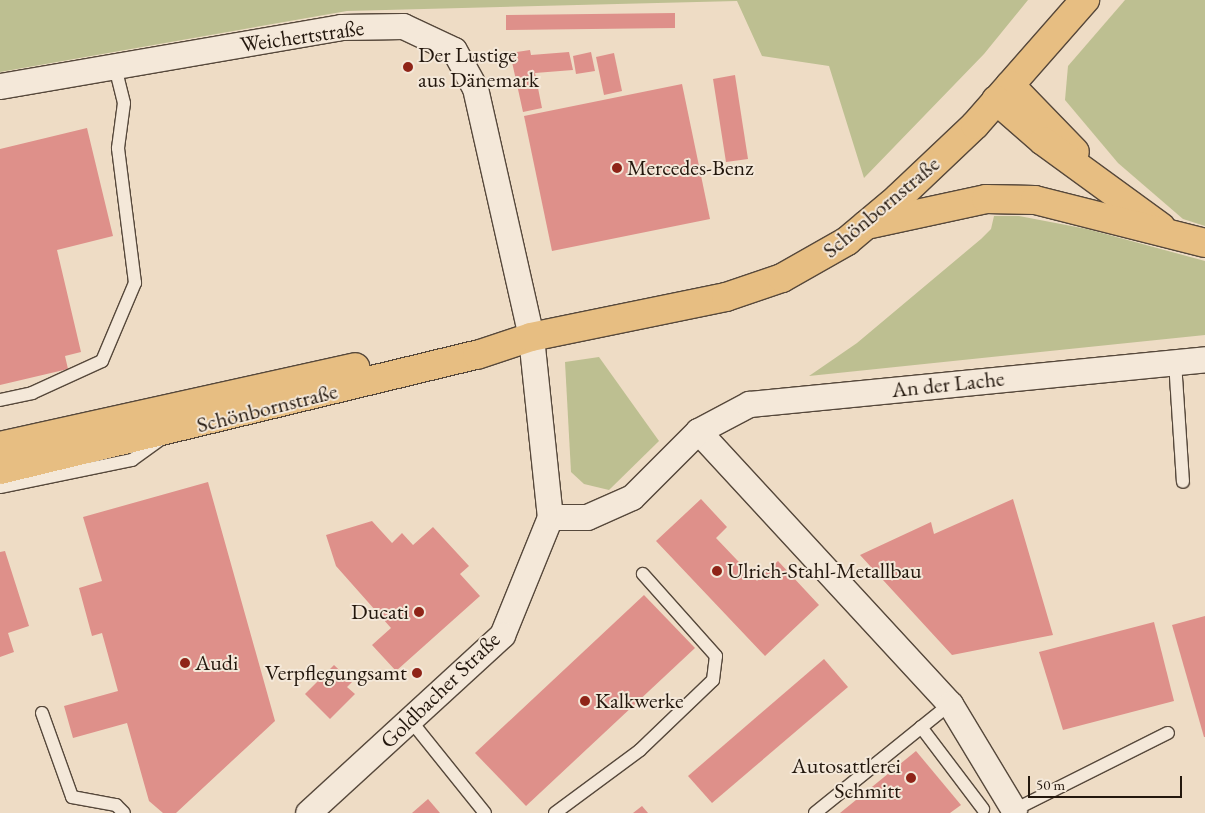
<!DOCTYPE html>
<meta charset="utf-8">
<style>
body{margin:0}
#map{position:relative;width:1205px;height:813px;overflow:hidden;background:#eedcc5;font-family:"EB Garamond",serif}
div>[style]{position:absolute}
[style*='--x']{left:calc(var(--x)*1px);top:calc(var(--y)*1px);width:calc(var(--w)*1px);rotate:calc(var(--a)*1deg)}
.green>*{inset:0;background:#bdbf91}
.building>*{inset:0;background:#de908a}
.roads{filter:drop-shadow(1px 0 #56483b) drop-shadow(-1px 0 #56483b) drop-shadow(0 1px #56483b) drop-shadow(0 -1px #56483b)}
.lane>*{height:12px;margin:-6px;padding:0 6px;transform-origin:6px;border-radius:6px;background:#f4e8d9}
.street>*{height:25px;margin:-12.5px;padding:0 12.5px;transform-origin:12.5px;border-radius:12.5px;background:#f4e8d9}
.primary>*{height:28px;margin:-14px;padding:0 14px;transform-origin:14px;border-radius:14px;background:#e7be82}
.highway>*{height:28px;margin:-14px;padding:0 14px;transform-origin:14px;border-radius:14px;background:#e7be82}
.dots>*{width:14px;height:14px;translate:-50% -50%;box-sizing:border-box;border:2px solid #f4e8d9;border-radius:50%}
span{translate:-50% -50%;white-space:nowrap;text-align:center;line-height:1.15;-webkit-text-stroke:4px #f4e8d9;paint-order:stroke}
.street-label{font-size:22px;color:#23170d}
.poi-label{font-size:22px;color:#23170d}
.left{translate:0 -50%;text-align:left}
.right{translate:-100% -50%;text-align:right}
.scale{position:absolute;left:1028px;top:776px;width:154px;height:22px;box-sizing:border-box;border:2px solid #23170d;border-top:0;padding-left:6px;font-size:15px;line-height:18px;white-space:nowrap;color:#23170d;-webkit-text-stroke:4px #f4e8d9;paint-order:stroke}
</style>
<div id="map">
<div class="green">
<i style="clip-path:polygon(0 0,1028px 0,984px 54px,864px 178px,829px 66px,762px 56px,737px 1px,347px 11px,0 72px)"></i>
<i style="clip-path:polygon(1125px 0,1205px 0,1205px 226px,1183px 219px,1118px 163px,1065px 100px,1068px 66px)"></i>
<i style="clip-path:polygon(994px 216px,1019px 216px,1087px 229px,1205px 261px,1205px 335px,809px 376px,857px 343px,981px 239px,991px 229px)"></i>
<i style="clip-path:polygon(599px 357px,659px 441px,609px 490px,584px 484px,571px 472px,565px 362px)"></i>
</div>
<div class="building">
<i style="clip-path:polygon(675px 13px,675px 28px,506px 30px,506px 15px)"></i>
<i style="clip-path:polygon(530px 50px,531px 55px,569px 52px,573px 70px,535px 73px,542px 108px,523px 112px,510px 53px)"></i>
<i style="clip-path:polygon(591px 52px,595px 71px,576px 74px,573px 56px)"></i>
<i style="clip-path:polygon(614px 53px,622px 91px,604px 95px,596px 57px)"></i>
<i style="clip-path:polygon(735px 75px,748px 159px,726px 162px,713px 79px)"></i>
<i style="clip-path:polygon(682px 84px,710px 219px,552px 251px,524px 116px)"></i>
<i style="clip-path:polygon(87px 128px,113px 236px,57px 250px,81px 352px,65px 356px,68px 369px,0 385px,0 149px)"></i>
<i style="clip-path:polygon(208px 482px,275px 721px,176px 813px,163px 813px,149px 801px,127px 723px,73px 738px,64px 706px,118px 691px,102px 633px,92px 636px,79px 588px,102px 581px,83px 517px)"></i>
<i style="clip-path:polygon(701px 499px,727px 527px,716px 538px,757px 581px,778px 561px,819px 605px,765px 656px,656px 541px)"></i>
<i style="clip-path:polygon(1013px 499px,1053px 635px,952px 655px,860px 555px,931px 522px,934px 534px)"></i>
<i style="clip-path:polygon(372px 521px,392px 543px,402px 533px,413px 545px,433px 527px,469px 566px,460px 574px,480px 596px,396px 671px,372px 645px,391px 628px,336px 566px,326px 535px)"></i>
<i style="clip-path:polygon(5px 551px,29px 626px,8px 633px,14px 652px,0 657px,0 552px)"></i>
<i style="clip-path:polygon(644px 595px,695px 648px,526px 806px,475px 753px)"></i>
<i style="clip-path:polygon(1205px 616px,1205px 737px,1204px 737px,1172px 625px)"></i>
<i style="clip-path:polygon(1154px 622px,1174px 701px,1063px 730px,1039px 652px)"></i>
<i style="clip-path:polygon(824px 659px,848px 687px,712px 803px,688px 776px)"></i>
<i style="clip-path:polygon(334px 665px,352px 682px,347px 687px,355px 694px,330px 719px,305px 694px)"></i>
<i style="clip-path:polygon(916px 751px,961px 805px,950px 813px,840px 813px)"></i>
<i style="clip-path:polygon(428px 799px,440px 813px,412px 813px)"></i>
<i style="clip-path:polygon(642px 806px,648px 813px,633px 813px)"></i>
</div>
<div class="roads">
<div class="lane">
<i style="--x:1175;--y:362;--w:120;--a:86.2"></i>
<i style="--x:0;--y:400;--w:33;--a:-12"></i>
<i style="--x:32;--y:393;--w:77;--a:-24.6"></i>
<i style="--x:102;--y:361;--w:85;--a:-67.1"></i>
<i style="--x:135;--y:283;--w:136;--a:-97.2"></i>
<i style="--x:118;--y:148;--w:45;--a:-82.4"></i>
<i style="--x:124;--y:103;--w:38;--a:-104"></i>
<i style="--x:0;--y:487;--w:135;--a:-11.6"></i>
<i style="--x:132;--y:460;--w:36;--a:-36"></i>
<i style="--x:42;--y:713;--w:89;--a:70.3"></i>
<i style="--x:72;--y:797;--w:45;--a:10.3"></i>
<i style="--x:116;--y:805;--w:11;--a:45"></i>
<i style="--x:411;--y:721;--w:118;--a:51.2"></i>
<i style="--x:921;--y:727;--w:103;--a:52.9"></i>
<i style="--x:1014;--y:810;--w:172;--a:-26.6"></i>
<i style="--x:555;--y:813;--w:106;--a:-36.5"></i>
<i style="--x:640;--y:750;--w:101;--a:-43.8"></i>
<i style="--x:713;--y:680;--w:24;--a:-83"></i>
<i style="--x:716;--y:656;--w:110;--a:-131.7"></i>
<i style="--x:815;--y:813;--w:174;--a:-38.9"></i>
</div>
<div class="street">
<i style="--x:0;--y:86;--w:346;--a:-9.8"></i>
<i style="--x:341;--y:27;--w:62;--a:-0.9"></i>
<i style="--x:403;--y:26;--w:56;--a:25.2"></i>
<i style="--x:454;--y:50;--w:43;--a:61.1"></i>
<i style="--x:475;--y:88;--w:255;--a:77.3"></i>
<i style="--x:531;--y:337;--w:181;--a:84"></i>
<i style="--x:550;--y:517;--w:127;--a:112.1"></i>
<i style="--x:502;--y:635;--w:263;--a:137.5"></i>
<i style="--x:698;--y:431;--w:372;--a:47.3"></i>
<i style="--x:950;--y:704;--w:124;--a:58.9"></i>
<i style="--x:550;--y:517;--w:37;--a:0"></i>
<i style="--x:587;--y:517;--w:49;--a:-24"></i>
<i style="--x:632;--y:497;--w:93;--a:-45"></i>
<i style="--x:698;--y:431;--w:58;--a:-27.9"></i>
<i style="--x:749;--y:404;--w:458;--a:-5.6"></i>
</div>
<div class="primary">
<i style="--x:0;--y:446;--w:364;--a:-12.5"></i>
<i style="--x:0;--y:470;--w:491;--a:-13.6"></i>
<i style="--x:477;--y:355;--w:57;--a:-18.4"></i>
<i style="--x:531;--y:337;--w:199;--a:-11.6"></i>
<i style="--x:726;--y:297;--w:59;--a:-18.7"></i>
<i style="--x:782;--y:278;--w:75;--a:-29.6"></i>
<i style="--x:847;--y:241;--w:67;--a:-40.1"></i>
<i style="--x:898;--y:198;--w:106;--a:-43.5"></i>
<i style="--x:975;--y:125;--w:167;--a:-48.7"></i>
</div>
<div class="highway">
<i style="--x:1010;--y:85;--w:93;--a:45.9"></i>
<i style="--x:996;--y:100;--w:62;--a:41.1"></i>
<i style="--x:1043;--y:141;--w:146;--a:36.1"></i>
<i style="--x:866;--y:225;--w:123;--a:-12.2"></i>
<i style="--x:986;--y:199;--w:49;--a:1.2"></i>
<i style="--x:1035;--y:200;--w:175;--a:14.2"></i>
</div>
</div>
<div class="dots">
<i style="left:408px;top:67px;background:#8f2418"></i>
<i style="left:617px;top:168px;background:#8f2418"></i>
<i style="left:717px;top:571px;background:#8f2418"></i>
<i style="left:419px;top:612px;background:#8f2418"></i>
<i style="left:185px;top:663px;background:#8f2418"></i>
<i style="left:417px;top:673px;background:#8f2418"></i>
<i style="left:585px;top:701px;background:#8f2418"></i>
<i style="left:911px;top:778px;background:#8f2418"></i>
</div>
<div class="street-label">
<span style="left:302px;top:36px;rotate:-8deg">Weichertstraße</span>
<span style="left:881px;top:207px;rotate:-40deg">Schönbornstraße</span>
<span style="left:948px;top:384px;rotate:-6deg">An der Lache</span>
<span style="left:267px;top:408px;rotate:-14deg">Schönbornstraße</span>
<span style="left:440px;top:690px;rotate:-44deg">Goldbacher Straße</span>
</div>
<div class="poi-label">
<span class="left" style="left:418px;top:67px">Der Lustige<br>aus Dänemark</span>
<span class="left" style="left:627px;top:168px">Mercedes-Benz</span>
<span class="left" style="left:727px;top:571px">Ulrich-Stahl-Metallbau</span>
<span class="right" style="left:409px;top:612px">Ducati</span>
<span class="left" style="left:195px;top:663px">Audi</span>
<span class="right" style="left:407px;top:673px">Verpflegungsamt</span>
<span class="left" style="left:595px;top:701px">Kalkwerke</span>
<span class="right" style="left:901px;top:778px">Autosattlerei<br>Schmitt</span>
</div>
<div class="scale">50 m</div>
</div>
